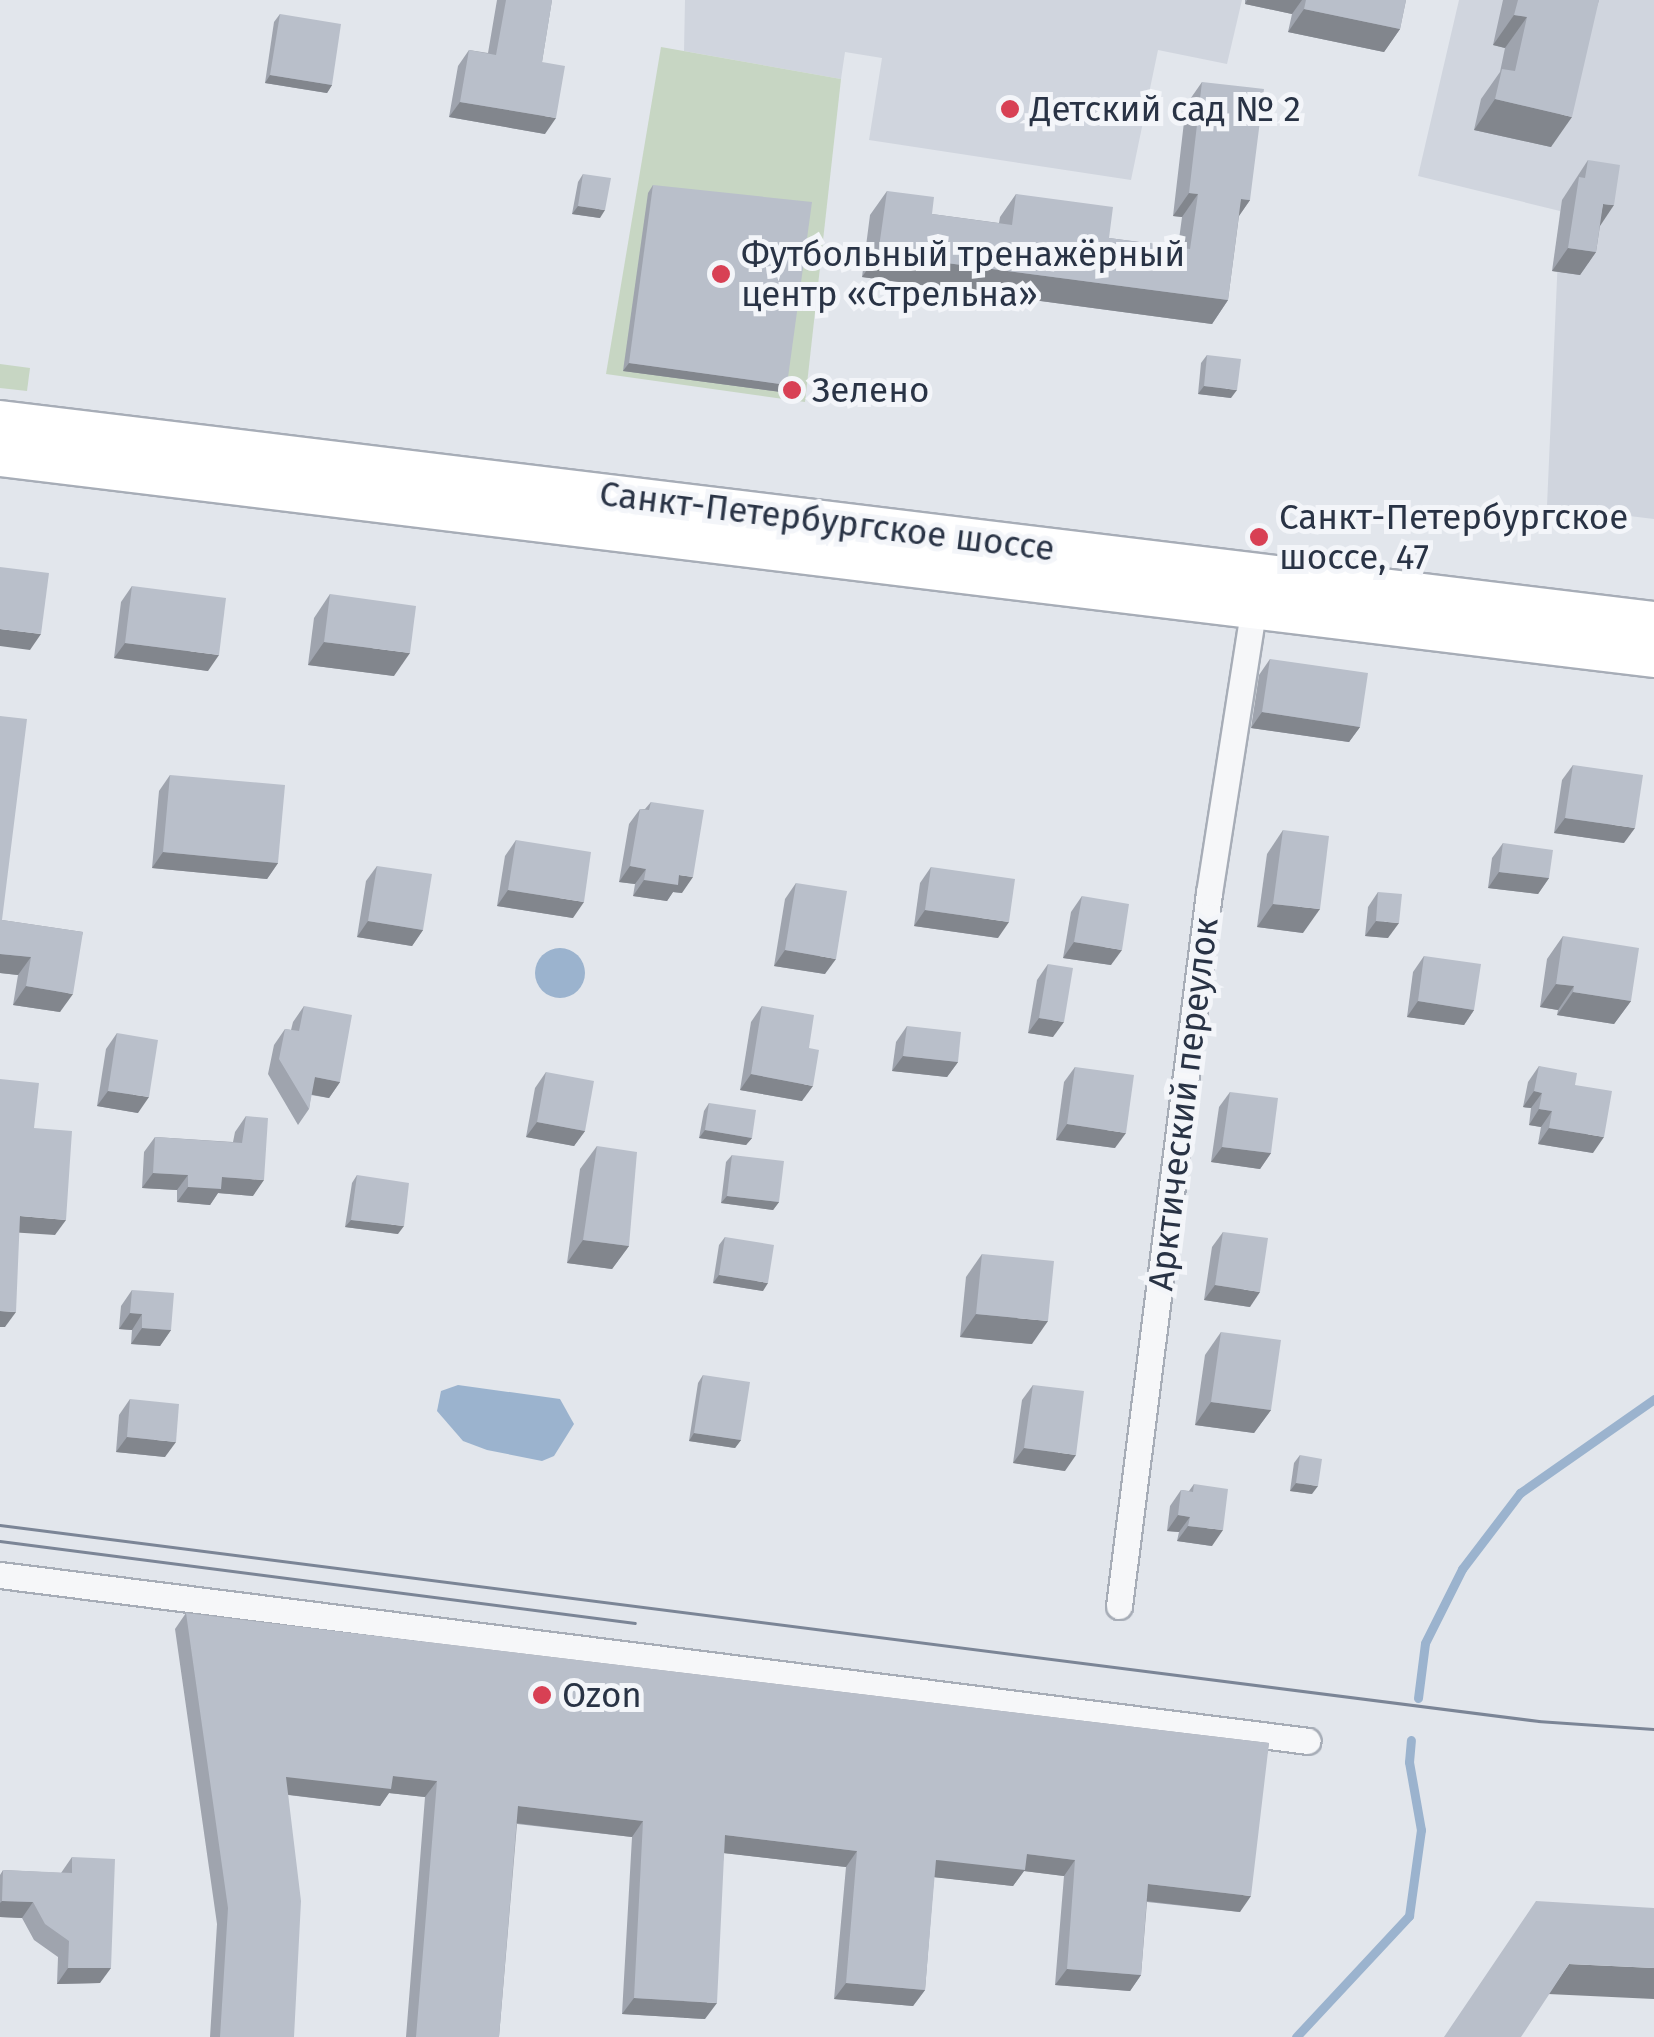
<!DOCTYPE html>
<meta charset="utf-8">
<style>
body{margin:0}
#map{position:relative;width:1654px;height:2037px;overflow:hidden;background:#e2e6ec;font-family:"Fira Sans",sans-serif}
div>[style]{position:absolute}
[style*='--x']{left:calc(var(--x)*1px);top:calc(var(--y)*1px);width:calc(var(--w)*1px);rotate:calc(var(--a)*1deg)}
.built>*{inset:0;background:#d0d5de}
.green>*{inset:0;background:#c7d6c3}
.water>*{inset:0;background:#9bb3ce}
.round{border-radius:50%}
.stream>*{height:9px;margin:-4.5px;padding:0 4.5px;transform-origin:4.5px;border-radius:4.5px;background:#9bb3ce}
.roads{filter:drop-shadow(2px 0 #a7adb7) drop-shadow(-2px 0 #a7adb7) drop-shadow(0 2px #a7adb7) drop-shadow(0 -2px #a7adb7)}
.minor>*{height:25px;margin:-12.5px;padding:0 12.5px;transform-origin:12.5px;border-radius:12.5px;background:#f6f7f9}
.primary>*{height:42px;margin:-21px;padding:0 21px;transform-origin:21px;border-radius:21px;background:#fff}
.tram>*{height:2.5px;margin:-1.25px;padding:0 1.25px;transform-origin:1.25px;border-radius:1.25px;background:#7b8596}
.wall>*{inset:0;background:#9fa4ae}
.shaded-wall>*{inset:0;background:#82868d}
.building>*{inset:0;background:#b9bfca}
.dots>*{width:28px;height:28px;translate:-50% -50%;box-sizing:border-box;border:5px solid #f3f5f9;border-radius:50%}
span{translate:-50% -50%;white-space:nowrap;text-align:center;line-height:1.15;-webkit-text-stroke:10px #f3f5f9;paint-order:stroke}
.poi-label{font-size:35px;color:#293345}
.left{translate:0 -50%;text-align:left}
.street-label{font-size:35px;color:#293345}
</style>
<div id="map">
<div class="built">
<i style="clip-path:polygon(685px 0,1242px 0,1227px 64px,1158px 50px,1131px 180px,869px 140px,882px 58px,845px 52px,841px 79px,684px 51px)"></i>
<i style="clip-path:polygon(1459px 0,1654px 0,1654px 519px,1547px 506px,1560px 211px,1418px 176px)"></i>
</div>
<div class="green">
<i style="clip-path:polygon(661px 47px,841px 79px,805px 402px,606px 374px)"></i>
<i style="clip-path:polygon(0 364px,30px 368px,27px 391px,0 388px)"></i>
</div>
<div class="water">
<i class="round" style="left:535px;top:948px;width:50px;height:50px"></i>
<i style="clip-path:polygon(458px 1385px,560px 1399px,574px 1424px,554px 1456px,542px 1461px,487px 1450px,463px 1441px,437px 1411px,441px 1391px)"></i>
</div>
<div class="stream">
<i style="--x:1418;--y:1698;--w:55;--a:-82.7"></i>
<i style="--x:1425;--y:1643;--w:83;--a:-63.4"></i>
<i style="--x:1462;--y:1569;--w:96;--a:-52.7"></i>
<i style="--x:1520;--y:1493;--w:164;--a:-35"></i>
<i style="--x:1296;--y:2037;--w:166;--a:-47"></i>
<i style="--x:1409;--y:1916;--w:87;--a:-82.1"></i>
<i style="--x:1421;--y:1830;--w:69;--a:-100"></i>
<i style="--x:1409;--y:1762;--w:22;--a:-85"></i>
</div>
<div class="roads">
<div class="minor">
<i style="--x:0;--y:1575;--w:1318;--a:7.23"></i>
<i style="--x:1119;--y:1606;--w:719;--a:-82.81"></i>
<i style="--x:1209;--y:893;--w:292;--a:-81.1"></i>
</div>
<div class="primary">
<i style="--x:0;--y:422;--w:1666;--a:6.93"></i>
<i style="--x:0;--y:455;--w:1666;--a:6.93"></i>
</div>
</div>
<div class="tram">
<i style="--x:0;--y:1525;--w:1551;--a:7.26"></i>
<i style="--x:1539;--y:1721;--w:115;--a:4"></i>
<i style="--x:0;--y:1541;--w:640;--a:7.36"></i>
</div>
<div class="wall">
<i style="clip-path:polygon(497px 0,552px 0,542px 62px,545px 134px,449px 117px,458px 66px,469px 50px,488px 53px)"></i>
<i style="clip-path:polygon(1245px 0,1406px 0,1400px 29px,1384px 52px,1288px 32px,1292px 14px,1245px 4px)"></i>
<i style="clip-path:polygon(1503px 0,1599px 0,1551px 147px,1474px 130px,1481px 99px,1500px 72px,1505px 48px,1493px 45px)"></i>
<i style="clip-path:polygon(280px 14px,332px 85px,327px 93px,265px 83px,274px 22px)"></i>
<i style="clip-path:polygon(1202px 82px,1250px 200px,1239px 216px,1228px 300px,1212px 324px,862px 277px,870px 215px,887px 191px,932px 214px,999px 223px,1000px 217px,1016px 194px,1109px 238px,1178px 247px,1182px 217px,1173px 216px,1186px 105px)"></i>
<i style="clip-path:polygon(1588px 160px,1600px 226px,1596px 252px,1580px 275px,1552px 271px,1562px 200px)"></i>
<i style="clip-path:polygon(583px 174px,600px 218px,572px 214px,578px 182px)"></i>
<i style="clip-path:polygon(653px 185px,787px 385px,781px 392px,623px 371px,648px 193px)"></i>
<i style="clip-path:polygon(1207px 355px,1231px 398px,1198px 394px,1201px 363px)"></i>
<i style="clip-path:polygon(132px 586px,208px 671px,114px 658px,121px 602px)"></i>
<i style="clip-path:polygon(330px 594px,394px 676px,308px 665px,314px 618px)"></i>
<i style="clip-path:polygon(1270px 659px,1360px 727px,1349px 742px,1251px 728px,1259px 675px)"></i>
<i style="clip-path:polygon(0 716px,2px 920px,83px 932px,60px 1012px,13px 1005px,18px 975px,0 973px)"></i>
<i style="clip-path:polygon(1573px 765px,1624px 843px,1554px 833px,1562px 780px)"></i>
<i style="clip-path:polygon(170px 775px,278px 863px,267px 879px,152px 868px,159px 791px)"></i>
<i style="clip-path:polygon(651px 802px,682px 893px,673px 892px,667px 901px,633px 896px,635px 884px,619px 882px,629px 824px,640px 809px,645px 809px)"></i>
<i style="clip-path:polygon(1283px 830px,1303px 933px,1257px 927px,1267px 854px)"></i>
<i style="clip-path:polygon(516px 840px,573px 918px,497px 906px,505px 856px)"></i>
<i style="clip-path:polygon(1503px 843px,1549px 878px,1538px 894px,1488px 888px,1492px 858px)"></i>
<i style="clip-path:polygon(377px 866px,423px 930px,412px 946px,357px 937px,366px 881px)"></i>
<i style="clip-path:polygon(931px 867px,998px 938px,914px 926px,920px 883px)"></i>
<i style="clip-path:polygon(796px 883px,825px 974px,774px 966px,785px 899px)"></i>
<i style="clip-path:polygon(1378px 892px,1388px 938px,1365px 936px,1368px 907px)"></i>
<i style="clip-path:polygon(1082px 896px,1111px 965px,1063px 958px,1071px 912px)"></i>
<i style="clip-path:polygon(1563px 936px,1631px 1001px,1614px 1024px,1557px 1015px,1558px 1010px,1540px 1007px,1547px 959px)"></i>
<i style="clip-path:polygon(1424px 956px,1474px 1010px,1464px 1025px,1407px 1017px,1413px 972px)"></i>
<i style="clip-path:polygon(1048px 964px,1053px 1037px,1028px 1033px,1037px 980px)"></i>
<i style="clip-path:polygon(304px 1006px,340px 1082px,329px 1098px,311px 1095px,309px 1109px,298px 1125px,268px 1074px,274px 1045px,285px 1029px,291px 1030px,293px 1022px)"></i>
<i style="clip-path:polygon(762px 1006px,809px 1048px,802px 1101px,740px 1090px,751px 1022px)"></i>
<i style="clip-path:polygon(907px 1026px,958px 1062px,947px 1077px,892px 1071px,896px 1042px)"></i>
<i style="clip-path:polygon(117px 1033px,138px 1113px,97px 1106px,106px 1049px)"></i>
<i style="clip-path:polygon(1539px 1066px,1575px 1085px,1593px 1153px,1538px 1144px,1541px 1127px,1529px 1125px,1531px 1108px,1523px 1107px,1528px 1082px)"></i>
<i style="clip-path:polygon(1075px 1067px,1115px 1148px,1056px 1140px,1064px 1082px)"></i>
<i style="clip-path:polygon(546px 1072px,585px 1131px,574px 1146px,526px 1137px,535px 1088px)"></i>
<i style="clip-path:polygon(1230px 1092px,1271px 1153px,1260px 1169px,1211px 1162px,1219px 1107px)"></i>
<i style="clip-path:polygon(709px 1103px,752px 1138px,746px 1145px,699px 1138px,704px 1111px)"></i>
<i style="clip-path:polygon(246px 1116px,253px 1196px,218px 1193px,210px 1205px,177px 1202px,177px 1190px,142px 1188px,144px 1152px,155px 1137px,233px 1142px,235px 1132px)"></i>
<i style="clip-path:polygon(597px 1146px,629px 1246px,612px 1269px,567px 1263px,580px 1169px)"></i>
<i style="clip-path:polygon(732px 1155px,779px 1202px,773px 1210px,721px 1203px,726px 1162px)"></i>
<i style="clip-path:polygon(357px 1175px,398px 1234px,345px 1227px,352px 1183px)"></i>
<i style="clip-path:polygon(1223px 1232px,1250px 1307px,1204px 1300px,1212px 1247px)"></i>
<i style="clip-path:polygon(725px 1237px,763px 1291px,713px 1283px,719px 1245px)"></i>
<i style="clip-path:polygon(982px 1254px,1032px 1344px,960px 1337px,966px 1277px)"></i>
<i style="clip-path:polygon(132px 1290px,171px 1330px,160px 1346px,131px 1344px,132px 1330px,119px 1329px,121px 1306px)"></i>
<i style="clip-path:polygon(1221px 1332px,1271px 1410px,1254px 1433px,1195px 1425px,1205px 1355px)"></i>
<i style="clip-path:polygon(703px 1375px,741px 1440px,735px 1448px,689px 1441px,698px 1383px)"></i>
<i style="clip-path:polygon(1033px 1385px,1065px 1471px,1013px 1463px,1022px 1400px)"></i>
<i style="clip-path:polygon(130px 1399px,165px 1457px,116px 1452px,119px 1415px)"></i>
<i style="clip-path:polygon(1300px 1455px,1312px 1494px,1290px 1491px,1294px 1463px)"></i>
<i style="clip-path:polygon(1194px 1484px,1212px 1546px,1177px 1541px,1179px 1532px,1167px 1531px,1170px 1506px,1181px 1490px,1189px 1491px)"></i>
<i style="clip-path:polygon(186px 1613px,1269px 1743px,1240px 1912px,1147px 1902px,1141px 1975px,1130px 1991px,1055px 1985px,1064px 1876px,1024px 1871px,1013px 1886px,934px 1877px,925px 1990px,913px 2006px,834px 1999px,846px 1867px,724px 1853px,705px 2019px,622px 2014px,632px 1837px,517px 1824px,499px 2037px,406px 2037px,425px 1797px,389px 1793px,380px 1806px,288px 1795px,294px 2037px,210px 2037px,217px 1924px,175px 1629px)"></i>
<i style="clip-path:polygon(72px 1857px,100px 1983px,57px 1984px,58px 1957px,34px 1940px,22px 1918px,0 1917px,0 1875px,3px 1870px,61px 1873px)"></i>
</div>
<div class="shaded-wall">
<i style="clip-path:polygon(1247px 0,1302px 0,1292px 14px,1245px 4px)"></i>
<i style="clip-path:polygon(1304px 9px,1400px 29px,1384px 52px,1288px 32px)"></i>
<i style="clip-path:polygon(1514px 15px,1527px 17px,1505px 48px,1493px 45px)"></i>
<i style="clip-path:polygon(270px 75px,332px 85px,327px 93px,265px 83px)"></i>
<i style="clip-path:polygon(1495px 99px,1572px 117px,1551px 147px,1474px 130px)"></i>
<i style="clip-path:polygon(460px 102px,556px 118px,545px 134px,449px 117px)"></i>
<i style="clip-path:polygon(1189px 193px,1198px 194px,1182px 217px,1173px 216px)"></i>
<i style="clip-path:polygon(1241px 199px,1250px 200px,1234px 223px)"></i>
<i style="clip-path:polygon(1603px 204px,1614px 205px,1598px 229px)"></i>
<i style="clip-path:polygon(578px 206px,605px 210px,600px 218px,572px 214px)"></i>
<i style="clip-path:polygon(1568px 248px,1596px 252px,1580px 275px,1552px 271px)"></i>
<i style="clip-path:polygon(878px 254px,1228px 300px,1212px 324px,862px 277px)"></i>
<i style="clip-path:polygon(629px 363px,787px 385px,781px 392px,623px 371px)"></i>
<i style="clip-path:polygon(1204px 386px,1237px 390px,1231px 398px,1198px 394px)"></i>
<i style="clip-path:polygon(0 629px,41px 634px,30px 650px,0 646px)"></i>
<i style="clip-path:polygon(324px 642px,410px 653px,394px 676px,308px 665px)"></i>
<i style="clip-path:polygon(125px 643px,219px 655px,208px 671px,114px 658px)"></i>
<i style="clip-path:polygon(1262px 712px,1360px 727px,1349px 742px,1251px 728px)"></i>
<i style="clip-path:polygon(1565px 818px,1635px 828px,1624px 843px,1554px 833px)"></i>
<i style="clip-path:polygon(163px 852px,278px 863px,267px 879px,152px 868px)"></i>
<i style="clip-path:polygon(630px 866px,646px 869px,635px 884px,619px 882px)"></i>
<i style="clip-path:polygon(1499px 872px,1549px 878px,1538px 894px,1488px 888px)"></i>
<i style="clip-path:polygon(679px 875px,693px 877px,682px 893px,673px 892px,667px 901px,633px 896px,644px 880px)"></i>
<i style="clip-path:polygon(508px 890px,584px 902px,573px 918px,497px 906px)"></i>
<i style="clip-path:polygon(1273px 904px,1320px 909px,1303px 933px,1257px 927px)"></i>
<i style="clip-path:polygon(925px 910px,1009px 922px,998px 938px,914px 926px)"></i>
<i style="clip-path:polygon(368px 921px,423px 930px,412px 946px,357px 937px)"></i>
<i style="clip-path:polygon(1376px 921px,1399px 923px,1388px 938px,1365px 936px)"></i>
<i style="clip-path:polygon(1074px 942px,1122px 950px,1111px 965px,1063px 958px)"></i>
<i style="clip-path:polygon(785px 950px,836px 959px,825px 974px,774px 966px)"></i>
<i style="clip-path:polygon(0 954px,31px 957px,18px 975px,0 973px)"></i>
<i style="clip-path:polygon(1556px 984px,1574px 986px,1558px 1010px,1540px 1007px)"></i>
<i style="clip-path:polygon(26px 986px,73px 994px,60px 1012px,13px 1005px)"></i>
<i style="clip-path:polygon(1573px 992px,1631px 1001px,1614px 1024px,1557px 1015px)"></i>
<i style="clip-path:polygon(1418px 1001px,1474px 1010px,1464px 1025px,1407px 1017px)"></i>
<i style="clip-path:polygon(1039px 1018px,1064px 1022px,1053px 1037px,1028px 1033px)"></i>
<i style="clip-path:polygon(903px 1056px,958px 1062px,947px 1077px,892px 1071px)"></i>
<i style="clip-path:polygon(751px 1074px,813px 1086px,802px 1101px,740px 1090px)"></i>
<i style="clip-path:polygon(315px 1077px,340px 1082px,329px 1098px,304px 1093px)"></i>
<i style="clip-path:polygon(108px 1091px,149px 1097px,138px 1113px,97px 1106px)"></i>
<i style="clip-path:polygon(1534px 1091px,1542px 1093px,1531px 1108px,1523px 1107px)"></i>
<i style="clip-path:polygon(1539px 1109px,1552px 1111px,1541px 1127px,1529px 1125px)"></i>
<i style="clip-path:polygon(537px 1122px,585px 1131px,574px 1146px,526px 1137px)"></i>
<i style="clip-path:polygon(1067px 1124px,1126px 1133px,1115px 1148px,1056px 1140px)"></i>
<i style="clip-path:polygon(1549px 1128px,1604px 1137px,1593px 1153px,1538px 1144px)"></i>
<i style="clip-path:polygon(705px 1130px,752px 1138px,746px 1145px,699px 1138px)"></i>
<i style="clip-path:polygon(1222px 1147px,1271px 1153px,1260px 1169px,1211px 1162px)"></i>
<i style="clip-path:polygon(153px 1173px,188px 1175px,177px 1190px,142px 1188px)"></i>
<i style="clip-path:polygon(222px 1177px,264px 1180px,253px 1196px,218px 1193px,210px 1205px,177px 1202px,188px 1187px)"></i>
<i style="clip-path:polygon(727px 1196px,779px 1202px,773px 1210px,721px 1203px)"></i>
<i style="clip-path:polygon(20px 1216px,66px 1220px,55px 1235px,9px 1232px)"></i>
<i style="clip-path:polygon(351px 1220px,404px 1226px,398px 1234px,345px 1227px)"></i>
<i style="clip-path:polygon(583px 1240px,629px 1246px,612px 1269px,567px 1263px)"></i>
<i style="clip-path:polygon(719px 1275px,768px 1283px,763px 1291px,713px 1283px)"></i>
<i style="clip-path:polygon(1215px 1285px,1260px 1292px,1250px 1307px,1204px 1300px)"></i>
<i style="clip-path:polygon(0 1311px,16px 1312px,5px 1327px,0 1327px)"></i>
<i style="clip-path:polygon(130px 1313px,142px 1314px,132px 1330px,119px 1329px)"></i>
<i style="clip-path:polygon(976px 1314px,1048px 1321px,1032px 1344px,960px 1337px)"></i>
<i style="clip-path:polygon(142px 1328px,171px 1330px,160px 1346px,131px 1344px)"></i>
<i style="clip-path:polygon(1211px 1402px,1271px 1410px,1254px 1433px,1195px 1425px)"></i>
<i style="clip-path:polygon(694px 1433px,741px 1440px,735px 1448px,689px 1441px)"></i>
<i style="clip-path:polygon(127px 1437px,176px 1442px,165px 1457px,116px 1452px)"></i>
<i style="clip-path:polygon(1024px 1448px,1076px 1455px,1065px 1471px,1013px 1463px)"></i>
<i style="clip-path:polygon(1296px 1483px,1318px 1486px,1312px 1494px,1290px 1491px)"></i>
<i style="clip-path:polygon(1178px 1515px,1190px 1517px,1179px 1532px,1167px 1531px)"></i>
<i style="clip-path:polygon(1188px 1526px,1223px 1530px,1212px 1546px,1177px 1541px)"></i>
<i style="clip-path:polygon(393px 1776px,437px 1781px,425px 1797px,389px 1793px,380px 1806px,274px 1793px,286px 1777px)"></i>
<i style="clip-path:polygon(518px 1806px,643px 1821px,632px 1837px,507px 1822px)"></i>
<i style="clip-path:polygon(725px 1835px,857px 1851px,846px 1867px,714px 1852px)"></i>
<i style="clip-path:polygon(1027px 1854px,1075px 1860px,1064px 1876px,1024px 1871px,1013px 1886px,924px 1876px,936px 1860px)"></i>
<i style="clip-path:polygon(1148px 1884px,1251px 1896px,1240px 1912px,1137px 1900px)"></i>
<i style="clip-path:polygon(2px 1901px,33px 1902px,22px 1918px,0 1917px,0 1903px)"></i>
<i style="clip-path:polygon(1569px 1964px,1654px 1968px,1654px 1999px,1548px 1994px)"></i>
<i style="clip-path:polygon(68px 1968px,111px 1968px,100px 1983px,57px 1984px)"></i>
<i style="clip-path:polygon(1067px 1969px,1141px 1975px,1130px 1991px,1055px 1985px)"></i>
<i style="clip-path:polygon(846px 1983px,925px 1990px,913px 2006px,834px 1999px)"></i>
<i style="clip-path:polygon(634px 1998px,717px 2003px,705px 2019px,622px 2014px)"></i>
</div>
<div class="building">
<i style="clip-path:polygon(506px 0,552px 0,542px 62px,565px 66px,556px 118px,460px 102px,469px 50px,496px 55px)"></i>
<i style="clip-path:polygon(1306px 0,1406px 0,1400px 29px,1304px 9px)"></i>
<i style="clip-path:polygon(1518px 0,1599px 0,1572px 117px,1495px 99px,1502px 69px,1515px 71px,1527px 17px,1514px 15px)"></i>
<i style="clip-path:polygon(280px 14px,341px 24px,332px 85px,270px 75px)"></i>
<i style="clip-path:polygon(1202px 82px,1264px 89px,1250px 200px,1241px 199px,1228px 300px,878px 254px,887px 191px,934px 197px,932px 214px,1012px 225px,1016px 194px,1113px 207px,1109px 238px,1190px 249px,1198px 194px,1189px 193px)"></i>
<i style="clip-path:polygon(1588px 160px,1620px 165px,1614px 205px,1603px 204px,1596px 252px,1568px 248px,1579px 177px,1585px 178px)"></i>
<i style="clip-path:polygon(583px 174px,611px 178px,605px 210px,578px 206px)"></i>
<i style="clip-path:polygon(653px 185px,812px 202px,787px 385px,629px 363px)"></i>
<i style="clip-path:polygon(1207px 355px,1241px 359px,1237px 390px,1204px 386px)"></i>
<i style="clip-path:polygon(0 567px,49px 573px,41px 634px,0 629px)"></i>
<i style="clip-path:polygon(132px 586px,226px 598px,219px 655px,125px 643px)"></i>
<i style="clip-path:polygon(330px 594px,416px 606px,410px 653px,324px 642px)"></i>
<i style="clip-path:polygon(1270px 659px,1368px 673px,1360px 727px,1262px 712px)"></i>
<i style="clip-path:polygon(0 716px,27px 719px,2px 920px,83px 932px,73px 994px,26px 986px,31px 957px,0 954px)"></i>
<i style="clip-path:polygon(1573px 765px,1643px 775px,1635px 828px,1565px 818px)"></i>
<i style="clip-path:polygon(170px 775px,285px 785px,278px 863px,163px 852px)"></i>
<i style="clip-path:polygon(651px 802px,704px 810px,693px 877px,679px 875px,678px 885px,644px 880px,646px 869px,630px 866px,640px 809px,649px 810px)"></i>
<i style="clip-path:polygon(1283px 830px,1329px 836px,1320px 909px,1273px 904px)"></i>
<i style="clip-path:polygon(516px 840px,591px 852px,584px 902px,508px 890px)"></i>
<i style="clip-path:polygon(1503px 843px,1553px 850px,1549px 878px,1499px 872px)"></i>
<i style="clip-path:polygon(377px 866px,432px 874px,423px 930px,368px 921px)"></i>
<i style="clip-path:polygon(931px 867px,1015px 879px,1009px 922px,925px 910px)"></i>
<i style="clip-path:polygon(796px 883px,847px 891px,836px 959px,785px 950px)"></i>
<i style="clip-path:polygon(1378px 892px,1402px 894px,1399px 923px,1376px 921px)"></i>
<i style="clip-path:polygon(1082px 896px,1129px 904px,1122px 950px,1074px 942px)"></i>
<i style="clip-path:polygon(1563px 936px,1639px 948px,1631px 1001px,1573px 992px,1574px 986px,1556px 984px)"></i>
<i style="clip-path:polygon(1424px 956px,1481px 964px,1474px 1010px,1418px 1001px)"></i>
<i style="clip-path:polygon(1048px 964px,1073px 968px,1064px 1022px,1039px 1018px)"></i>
<i style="clip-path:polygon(304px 1006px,352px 1015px,340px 1082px,315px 1077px,309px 1109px,279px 1059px,285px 1029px,299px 1031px)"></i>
<i style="clip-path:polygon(762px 1006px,814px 1015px,809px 1048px,819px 1050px,813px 1086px,751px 1074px)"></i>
<i style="clip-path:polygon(907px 1026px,961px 1032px,958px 1062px,903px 1056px)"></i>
<i style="clip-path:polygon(117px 1033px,158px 1040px,149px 1097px,108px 1091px)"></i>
<i style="clip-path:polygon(1539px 1066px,1577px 1073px,1575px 1085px,1612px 1091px,1604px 1137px,1549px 1128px,1552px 1111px,1539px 1109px,1542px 1093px,1534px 1091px)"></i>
<i style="clip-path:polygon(1075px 1067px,1134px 1075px,1126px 1133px,1067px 1124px)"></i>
<i style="clip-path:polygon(546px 1072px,594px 1081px,585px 1131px,537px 1122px)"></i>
<i style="clip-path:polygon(0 1079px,39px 1083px,34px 1128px,72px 1131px,66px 1220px,20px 1216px,16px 1312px,0 1311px)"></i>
<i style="clip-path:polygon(1230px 1092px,1278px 1098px,1271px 1153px,1222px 1147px)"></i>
<i style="clip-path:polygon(709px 1103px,756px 1110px,752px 1138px,705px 1130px)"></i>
<i style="clip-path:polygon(246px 1116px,268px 1118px,264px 1180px,222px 1177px,221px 1189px,188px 1187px,188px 1175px,153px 1173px,155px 1137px,242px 1143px)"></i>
<i style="clip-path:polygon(597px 1146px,637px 1152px,629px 1246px,583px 1240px)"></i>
<i style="clip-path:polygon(732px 1155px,784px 1161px,779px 1202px,727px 1196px)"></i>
<i style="clip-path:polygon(357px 1175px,409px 1183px,404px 1226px,351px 1220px)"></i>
<i style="clip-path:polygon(1223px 1232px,1268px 1238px,1260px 1292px,1215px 1285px)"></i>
<i style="clip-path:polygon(725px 1237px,774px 1245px,768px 1283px,719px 1275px)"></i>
<i style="clip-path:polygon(982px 1254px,1054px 1261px,1048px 1321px,976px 1314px)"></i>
<i style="clip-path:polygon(132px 1290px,174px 1293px,171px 1330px,142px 1328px,142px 1314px,130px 1313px)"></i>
<i style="clip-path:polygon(1221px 1332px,1281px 1340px,1271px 1410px,1211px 1402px)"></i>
<i style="clip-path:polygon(703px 1375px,750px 1382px,741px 1440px,694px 1433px)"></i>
<i style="clip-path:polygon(1033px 1385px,1084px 1391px,1076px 1455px,1024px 1448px)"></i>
<i style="clip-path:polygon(130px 1399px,179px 1404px,176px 1442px,127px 1437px)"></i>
<i style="clip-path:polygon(1300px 1455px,1322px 1459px,1318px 1486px,1296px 1483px)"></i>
<i style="clip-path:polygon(1194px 1484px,1228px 1489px,1223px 1530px,1188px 1526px,1190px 1517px,1178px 1515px,1181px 1490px,1193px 1492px)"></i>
<i style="clip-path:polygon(186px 1613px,1269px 1743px,1251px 1896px,1148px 1884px,1141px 1975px,1067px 1969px,1075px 1860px,1027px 1854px,1025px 1870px,936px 1860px,925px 1990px,846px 1983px,857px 1851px,725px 1835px,717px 2003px,634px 1998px,643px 1821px,518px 1806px,499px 2037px,416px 2037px,437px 1781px,393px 1776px,391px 1789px,286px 1777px,301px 1901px,294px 2037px,220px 2037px,228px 1908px)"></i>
<i style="clip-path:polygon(72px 1857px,115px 1859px,111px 1968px,68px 1968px,69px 1941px,45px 1924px,33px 1902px,2px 1901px,3px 1870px,72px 1873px)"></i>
<i style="clip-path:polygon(1536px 1901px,1654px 1908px,1654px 1968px,1569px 1964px,1521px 2037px,1444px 2037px)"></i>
</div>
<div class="dots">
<i style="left:1010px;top:109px;background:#d84054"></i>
<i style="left:721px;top:274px;background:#d84054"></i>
<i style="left:792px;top:390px;background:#d84054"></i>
<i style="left:1259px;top:537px;background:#d84054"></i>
<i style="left:542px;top:1695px;background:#d84054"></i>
</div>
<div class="poi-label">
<span class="left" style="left:1030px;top:109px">Детский сад № 2</span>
<span class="left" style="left:741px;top:274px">Футбольный тренажёрный<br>центр «Стрельна»</span>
<span class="left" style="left:812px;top:390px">Зелено</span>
<span class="left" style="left:1279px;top:537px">Санкт-Петербургское<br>шоссе, 47</span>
<span class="left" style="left:562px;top:1695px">Ozon</span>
</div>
<div class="street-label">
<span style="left:827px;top:521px;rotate:7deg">Санкт-Петербургское шоссе</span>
<span style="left:1183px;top:1104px;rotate:-83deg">Арктический переулок</span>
</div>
</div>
